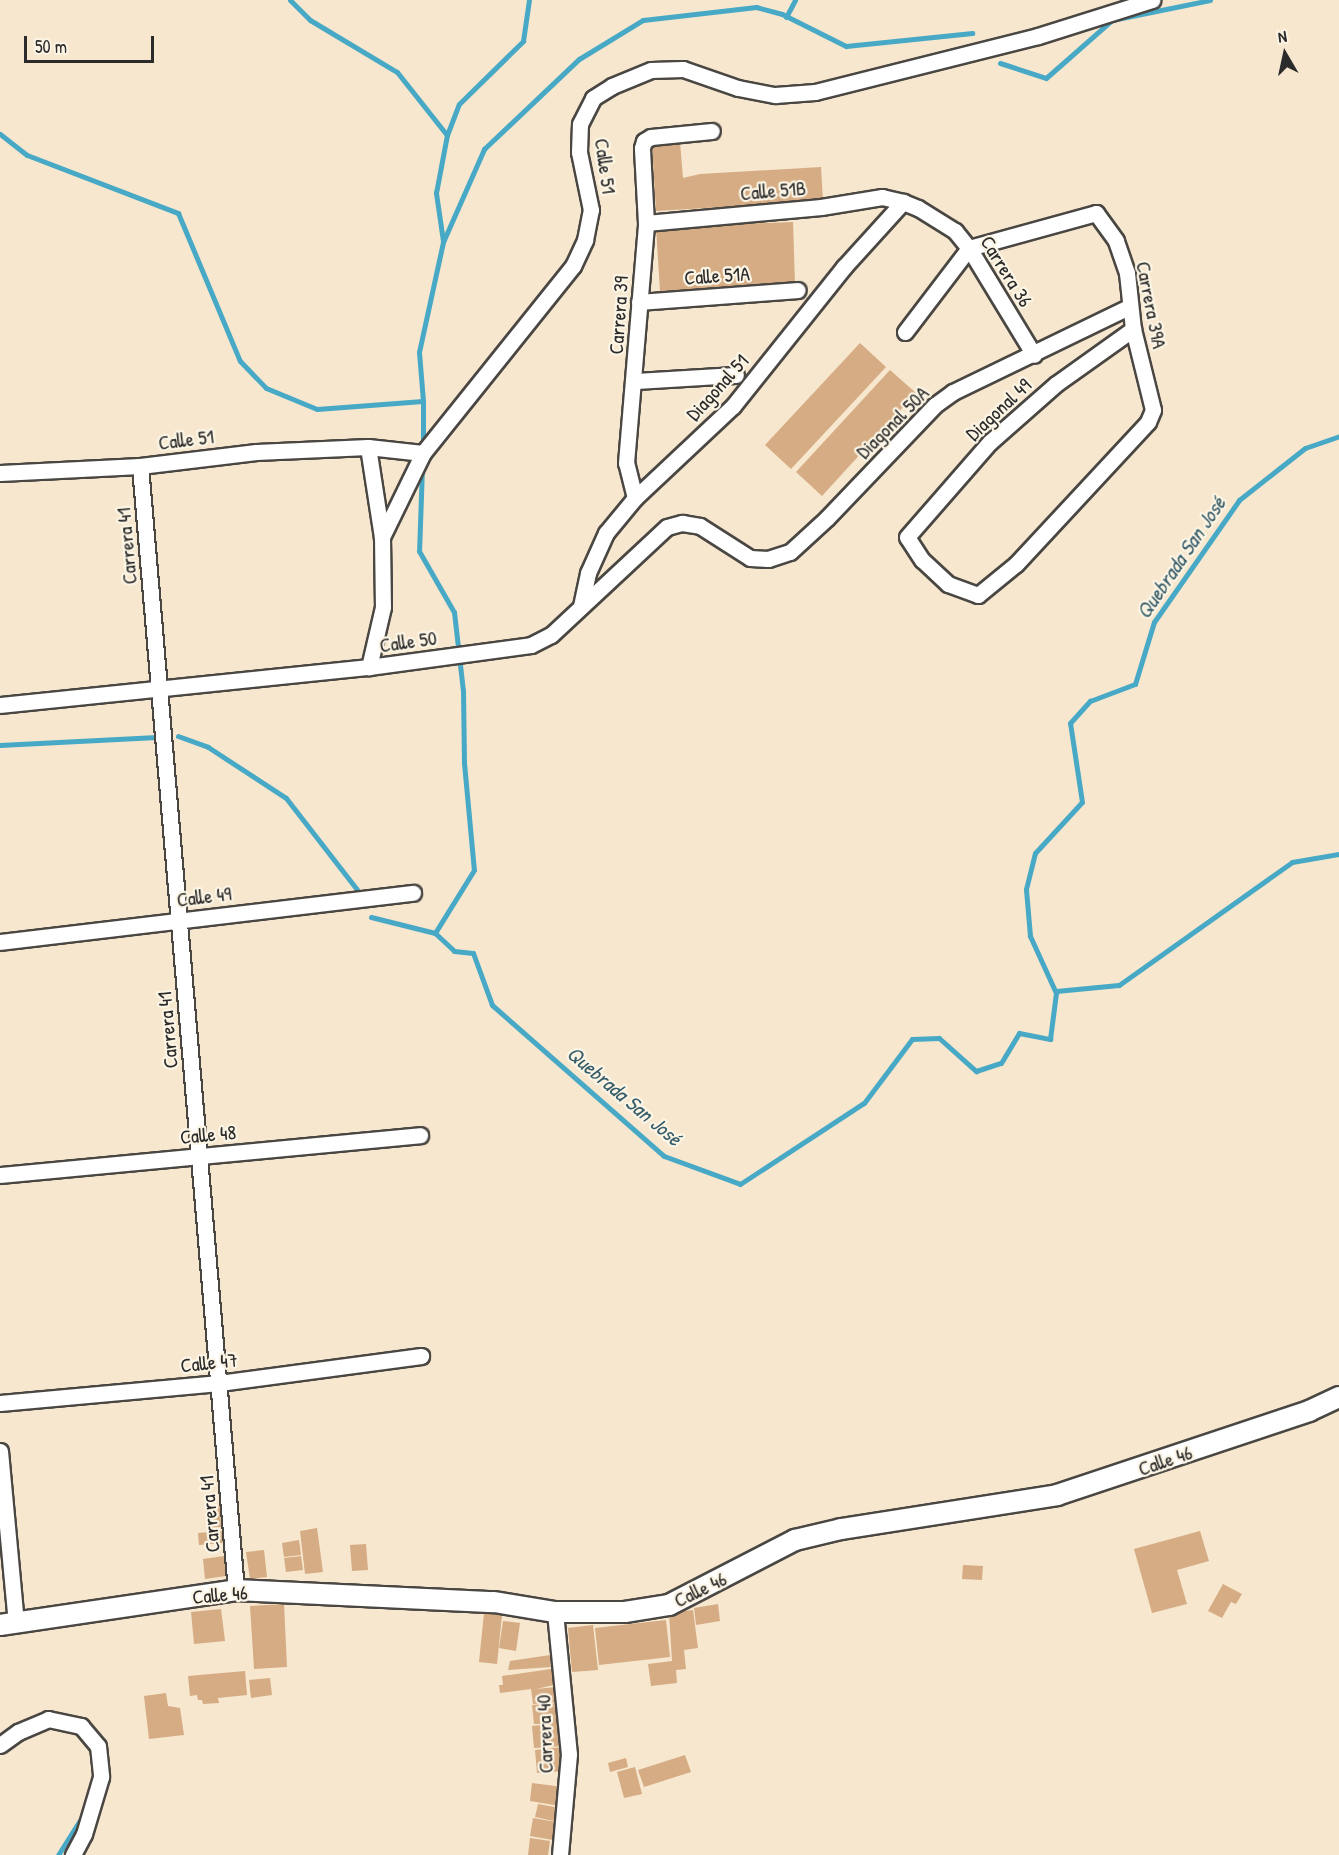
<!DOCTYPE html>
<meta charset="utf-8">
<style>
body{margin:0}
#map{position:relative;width:1339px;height:1855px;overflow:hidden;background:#f7e7ce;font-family:"Patrick Hand",sans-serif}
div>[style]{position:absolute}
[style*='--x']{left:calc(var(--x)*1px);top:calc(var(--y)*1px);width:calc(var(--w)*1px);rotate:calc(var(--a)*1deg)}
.stream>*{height:5px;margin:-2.5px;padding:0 2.5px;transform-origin:2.5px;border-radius:2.5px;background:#47a9c6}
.building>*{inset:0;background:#d5ac83}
.roads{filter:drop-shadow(2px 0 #4a4743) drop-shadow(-2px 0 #4a4743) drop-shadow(0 2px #4a4743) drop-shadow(0 -2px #4a4743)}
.minor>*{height:15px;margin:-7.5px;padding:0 7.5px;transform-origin:7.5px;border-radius:7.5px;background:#fff}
.tertiary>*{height:20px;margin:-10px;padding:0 10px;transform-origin:10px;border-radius:10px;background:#fff}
span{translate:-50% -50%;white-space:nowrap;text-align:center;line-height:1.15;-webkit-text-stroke:4.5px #fcf5e5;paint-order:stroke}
.street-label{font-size:20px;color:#2b2b2b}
.water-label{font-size:21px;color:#365d69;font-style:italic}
.north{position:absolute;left:1255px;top:24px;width:60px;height:60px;-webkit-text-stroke:4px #fcf5e5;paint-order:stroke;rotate:351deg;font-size:16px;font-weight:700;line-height:24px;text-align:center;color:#2b2b2b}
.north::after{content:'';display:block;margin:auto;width:21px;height:27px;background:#2b2b2b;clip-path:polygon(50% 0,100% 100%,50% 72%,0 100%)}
.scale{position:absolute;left:24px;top:36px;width:130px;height:27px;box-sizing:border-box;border:3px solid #2b2b2b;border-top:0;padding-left:8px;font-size:18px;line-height:21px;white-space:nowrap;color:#2b2b2b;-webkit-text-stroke:4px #fcf5e5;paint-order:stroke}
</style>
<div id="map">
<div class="stream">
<i style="--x:290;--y:0;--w:28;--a:45"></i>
<i style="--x:310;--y:20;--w:101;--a:30.9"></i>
<i style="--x:397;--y:72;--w:80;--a:51.6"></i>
<i style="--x:786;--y:17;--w:19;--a:-62"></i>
<i style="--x:1000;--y:63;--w:48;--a:18.1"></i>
<i style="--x:1046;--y:78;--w:88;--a:-41.3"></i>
<i style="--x:1112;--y:20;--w:100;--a:-11.5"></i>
<i style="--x:0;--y:134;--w:34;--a:38"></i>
<i style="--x:27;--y:155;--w:162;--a:21"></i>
<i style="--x:178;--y:213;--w:160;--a:67.3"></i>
<i style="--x:240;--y:361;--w:37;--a:46"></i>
<i style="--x:266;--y:388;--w:55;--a:22.4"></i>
<i style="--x:317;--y:409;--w:106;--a:-4.3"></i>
<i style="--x:443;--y:241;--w:49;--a:-98.3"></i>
<i style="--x:436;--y:193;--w:59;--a:-79.3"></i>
<i style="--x:447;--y:135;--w:33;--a:-69"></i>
<i style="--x:459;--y:104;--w:90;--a:-44.5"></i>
<i style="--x:523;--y:41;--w:41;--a:-81.7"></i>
<i style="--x:423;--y:446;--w:45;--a:-90"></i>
<i style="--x:423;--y:401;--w:49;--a:-94.7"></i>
<i style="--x:419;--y:352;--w:113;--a:-77.7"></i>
<i style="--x:443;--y:242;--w:102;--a:-66.2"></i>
<i style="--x:484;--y:149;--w:131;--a:-43.5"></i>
<i style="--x:579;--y:59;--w:75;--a:-31.4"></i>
<i style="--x:643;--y:20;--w:114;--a:-6.6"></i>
<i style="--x:756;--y:7;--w:27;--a:15"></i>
<i style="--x:782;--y:14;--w:72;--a:26.6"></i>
<i style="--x:846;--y:46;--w:127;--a:-5.9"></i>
<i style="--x:422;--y:467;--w:84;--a:92"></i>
<i style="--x:419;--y:551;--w:70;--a:60.2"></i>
<i style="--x:454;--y:612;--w:80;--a:83.5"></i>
<i style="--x:463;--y:691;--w:72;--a:89.2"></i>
<i style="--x:464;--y:763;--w:107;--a:84.7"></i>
<i style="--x:474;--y:870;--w:74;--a:121.8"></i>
<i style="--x:178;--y:736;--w:32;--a:20"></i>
<i style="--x:208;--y:747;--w:93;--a:33.2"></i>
<i style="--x:286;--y:798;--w:124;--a:52.2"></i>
<i style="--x:0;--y:745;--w:157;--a:-2.9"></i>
<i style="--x:371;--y:917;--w:66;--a:14"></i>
<i style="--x:435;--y:933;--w:26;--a:43"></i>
<i style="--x:454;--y:951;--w:19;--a:6"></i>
<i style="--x:473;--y:953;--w:55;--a:69.9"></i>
<i style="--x:492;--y:1005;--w:229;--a:41.3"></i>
<i style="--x:664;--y:1156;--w:81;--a:20.2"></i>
<i style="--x:740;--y:1184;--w:148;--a:-33.2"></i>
<i style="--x:864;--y:1103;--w:80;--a:-53.1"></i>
<i style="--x:912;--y:1039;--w:27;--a:-2"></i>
<i style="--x:939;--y:1038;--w:50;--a:41.7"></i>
<i style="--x:976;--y:1071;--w:26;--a:-18"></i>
<i style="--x:1001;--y:1063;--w:35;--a:-59"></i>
<i style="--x:1019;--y:1033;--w:32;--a:11"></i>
<i style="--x:1050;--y:1039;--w:46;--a:-82.6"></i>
<i style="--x:1056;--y:993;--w:63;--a:-114.5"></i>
<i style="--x:1030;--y:936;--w:47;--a:-94.9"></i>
<i style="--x:1026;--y:889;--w:37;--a:-76"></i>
<i style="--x:1035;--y:853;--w:69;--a:-47.3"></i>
<i style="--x:1082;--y:802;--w:80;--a:-98.6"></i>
<i style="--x:1070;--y:723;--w:30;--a:-48"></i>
<i style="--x:1090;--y:701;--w:48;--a:-20.7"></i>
<i style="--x:1135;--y:684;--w:65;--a:-73"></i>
<i style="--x:1154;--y:622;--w:149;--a:-55.1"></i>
<i style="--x:1239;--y:500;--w:84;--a:-38.2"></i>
<i style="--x:1305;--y:448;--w:36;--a:-19"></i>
<i style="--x:1056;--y:991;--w:63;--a:-5.4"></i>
<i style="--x:1119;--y:985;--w:212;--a:-35.4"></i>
<i style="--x:1292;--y:862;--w:48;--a:-9.7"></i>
<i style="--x:58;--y:1855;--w:41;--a:-57.8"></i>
</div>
<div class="building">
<i style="clip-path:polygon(680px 142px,683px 178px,700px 174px,821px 167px,823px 201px,656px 211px,652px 144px)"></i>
<i style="clip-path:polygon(793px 222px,795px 286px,660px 291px,656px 227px)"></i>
<i style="clip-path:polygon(860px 343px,886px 367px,791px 469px,765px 445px)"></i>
<i style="clip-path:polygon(890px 370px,916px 393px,822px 496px,796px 472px)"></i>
<i style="clip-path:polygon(220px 1506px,221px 1527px,207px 1528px,205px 1507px)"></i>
<i style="clip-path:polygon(317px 1528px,323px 1572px,305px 1574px,300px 1531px)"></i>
<i style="clip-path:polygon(222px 1531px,223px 1543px,199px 1545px,198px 1533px)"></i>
<i style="clip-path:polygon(1200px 1531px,1209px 1561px,1177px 1570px,1187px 1604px,1152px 1613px,1134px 1549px)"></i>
<i style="clip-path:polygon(299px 1540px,301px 1555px,284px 1557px,282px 1543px)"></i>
<i style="clip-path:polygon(366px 1544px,368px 1570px,352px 1571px,350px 1545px)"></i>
<i style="clip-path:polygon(264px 1550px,267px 1577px,250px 1579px,246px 1552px)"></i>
<i style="clip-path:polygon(224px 1556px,226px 1576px,205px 1579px,203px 1559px)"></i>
<i style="clip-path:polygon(301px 1556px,303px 1570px,286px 1572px,284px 1558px)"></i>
<i style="clip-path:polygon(963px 1565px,983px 1566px,982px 1580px,962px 1579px)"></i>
<i style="clip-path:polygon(1223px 1584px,1242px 1594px,1236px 1604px,1231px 1602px,1222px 1618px,1208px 1611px)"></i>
<i style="clip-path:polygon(284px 1604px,287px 1667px,254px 1669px,250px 1606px)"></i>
<i style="clip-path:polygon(718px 1604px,720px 1621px,696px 1625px,694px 1608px)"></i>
<i style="clip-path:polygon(221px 1609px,225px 1641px,194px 1644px,191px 1612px)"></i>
<i style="clip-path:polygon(693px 1610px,698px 1648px,684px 1650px,686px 1669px,676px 1670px,677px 1683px,651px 1686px,648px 1664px,672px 1661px,669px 1613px)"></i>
<i style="clip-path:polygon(484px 1613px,502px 1615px,497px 1664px,479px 1662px)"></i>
<i style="clip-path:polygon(666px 1620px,670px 1657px,599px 1665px,595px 1628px)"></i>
<i style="clip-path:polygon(503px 1621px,520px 1623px,516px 1651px,499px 1648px)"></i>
<i style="clip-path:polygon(593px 1625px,598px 1670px,572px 1672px,568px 1628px)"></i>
<i style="clip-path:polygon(550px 1655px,551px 1667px,508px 1670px,510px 1661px)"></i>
<i style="clip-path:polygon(551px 1669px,554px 1685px,536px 1689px,556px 1687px,558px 1702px,533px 1704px,531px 1689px,500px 1693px,499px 1685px,503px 1685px,502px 1676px)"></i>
<i style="clip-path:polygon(245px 1671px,247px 1695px,218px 1698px,219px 1703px,203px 1704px,202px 1700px,198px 1700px,197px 1695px,190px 1696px,188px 1676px)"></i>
<i style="clip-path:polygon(270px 1678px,272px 1695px,251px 1698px,249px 1680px)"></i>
<i style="clip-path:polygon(166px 1693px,168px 1706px,180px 1708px,184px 1735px,149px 1739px,144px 1696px)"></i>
<i style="clip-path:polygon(556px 1703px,562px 1746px,534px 1748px,532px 1726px,549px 1724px,534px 1724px,532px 1705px)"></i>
<i style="clip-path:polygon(562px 1747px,564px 1771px,537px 1773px,535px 1750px)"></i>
<i style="clip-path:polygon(685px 1755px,691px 1772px,644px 1787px,638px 1770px)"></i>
<i style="clip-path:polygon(626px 1758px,628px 1767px,610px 1772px,608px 1763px)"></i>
<i style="clip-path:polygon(635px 1767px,642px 1794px,624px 1798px,617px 1772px)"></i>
<i style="clip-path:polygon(532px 1783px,563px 1787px,560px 1806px,530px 1801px)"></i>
<i style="clip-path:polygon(538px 1804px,560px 1808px,558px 1822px,535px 1817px)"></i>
<i style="clip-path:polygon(533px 1818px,556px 1822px,553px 1840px,530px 1836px)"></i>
<i style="clip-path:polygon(530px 1838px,550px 1841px,548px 1855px,528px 1855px)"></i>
</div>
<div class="roads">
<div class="minor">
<i style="--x:646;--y:223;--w:176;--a:-5.2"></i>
<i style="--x:821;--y:207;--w:62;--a:-9.3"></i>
<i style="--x:882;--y:197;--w:22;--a:13"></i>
<i style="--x:903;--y:202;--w:16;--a:22"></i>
<i style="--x:918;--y:208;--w:44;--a:31.9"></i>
<i style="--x:955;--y:231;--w:22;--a:51"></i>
<i style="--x:969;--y:248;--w:125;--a:58.7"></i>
<i style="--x:639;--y:302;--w:159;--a:-4.3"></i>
<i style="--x:905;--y:332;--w:106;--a:-52.7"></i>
<i style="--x:969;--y:248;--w:132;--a:-15.4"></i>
<i style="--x:1096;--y:213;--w:34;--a:54"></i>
<i style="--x:1116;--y:241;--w:34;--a:71"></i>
<i style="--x:1127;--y:273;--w:56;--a:83.9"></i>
<i style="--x:1133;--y:329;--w:83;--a:76.1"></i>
<i style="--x:1153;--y:410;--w:13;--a:113"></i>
<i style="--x:1148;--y:422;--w:194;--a:132.9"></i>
<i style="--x:1016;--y:564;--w:49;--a:140.8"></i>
<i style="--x:978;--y:595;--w:32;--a:-160"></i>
<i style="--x:948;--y:584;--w:35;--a:-137"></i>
<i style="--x:922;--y:560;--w:27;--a:-123"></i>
<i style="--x:907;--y:537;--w:126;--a:-48.9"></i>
<i style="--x:990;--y:442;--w:88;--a:-41.3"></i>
<i style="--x:1056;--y:384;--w:95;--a:-35.5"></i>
<i style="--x:635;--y:381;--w:101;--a:-3.4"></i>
<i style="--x:368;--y:447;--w:91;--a:81.2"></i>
<i style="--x:382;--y:537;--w:70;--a:89.2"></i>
<i style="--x:383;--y:607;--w:62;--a:103.1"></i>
<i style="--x:140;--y:466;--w:1128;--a:85.12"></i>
<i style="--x:0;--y:473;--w:140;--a:-2.9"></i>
<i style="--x:140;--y:466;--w:117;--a:-6.9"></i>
<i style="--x:256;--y:452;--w:112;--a:-2.6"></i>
<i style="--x:368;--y:447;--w:55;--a:6.2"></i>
<i style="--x:635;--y:498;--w:36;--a:-104"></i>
<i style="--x:626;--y:463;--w:241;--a:-85.2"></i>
<i style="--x:646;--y:223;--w:75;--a:-93.1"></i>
<i style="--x:642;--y:148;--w:7;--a:-74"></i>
<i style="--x:644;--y:141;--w:8;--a:-30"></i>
<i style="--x:651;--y:137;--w:61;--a:-5.6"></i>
<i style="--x:382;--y:537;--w:93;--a:-64"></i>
<i style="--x:423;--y:453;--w:240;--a:-51.3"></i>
<i style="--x:573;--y:266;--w:29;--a:-65"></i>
<i style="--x:585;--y:240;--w:31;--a:-79"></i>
<i style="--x:591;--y:210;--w:59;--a:-101.7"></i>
<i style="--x:579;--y:152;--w:28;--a:-88"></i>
<i style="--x:580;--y:124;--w:29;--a:-63"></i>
<i style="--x:593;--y:98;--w:22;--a:-32"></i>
<i style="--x:612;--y:86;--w:42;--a:-22.3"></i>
<i style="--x:651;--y:70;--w:32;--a:-2"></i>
<i style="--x:683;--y:69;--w:58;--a:19.1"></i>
<i style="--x:738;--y:88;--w:38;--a:11"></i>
<i style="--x:775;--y:95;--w:40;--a:-4.3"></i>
<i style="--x:815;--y:92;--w:230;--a:-14.1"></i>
<i style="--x:1038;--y:36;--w:120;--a:-17.5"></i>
<i style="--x:581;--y:606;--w:34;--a:-78"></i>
<i style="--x:588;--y:573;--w:44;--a:-65.8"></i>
<i style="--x:606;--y:533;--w:45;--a:-50.4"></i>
<i style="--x:635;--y:498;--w:134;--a:-43.2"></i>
<i style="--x:733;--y:406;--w:178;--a:-51.4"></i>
<i style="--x:844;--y:267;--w:88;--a:-47.8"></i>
<i style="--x:0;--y:705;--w:371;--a:-5.9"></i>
<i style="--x:369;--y:667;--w:163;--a:-7.7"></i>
<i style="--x:531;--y:645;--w:22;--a:-27"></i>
<i style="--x:551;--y:635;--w:158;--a:-43"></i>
<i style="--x:667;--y:527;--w:16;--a:-15"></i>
<i style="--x:682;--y:523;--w:18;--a:9"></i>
<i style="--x:700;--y:526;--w:59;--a:32.6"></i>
<i style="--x:750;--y:558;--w:18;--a:3"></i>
<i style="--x:768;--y:559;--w:23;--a:-18"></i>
<i style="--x:790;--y:552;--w:50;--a:-42.6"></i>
<i style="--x:827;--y:518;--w:156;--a:-46.3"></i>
<i style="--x:935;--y:405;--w:22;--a:-36"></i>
<i style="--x:953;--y:392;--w:195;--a:-25.8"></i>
<i style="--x:0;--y:942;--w:416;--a:-6.8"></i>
<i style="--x:0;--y:1175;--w:422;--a:-5.4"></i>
<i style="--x:0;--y:1403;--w:220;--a:-5.2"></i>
<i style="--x:219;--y:1383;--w:204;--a:-7.6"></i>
<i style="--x:0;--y:1451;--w:172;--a:84.7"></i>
<i style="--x:555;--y:1612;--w:143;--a:84.4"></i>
<i style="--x:569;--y:1754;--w:101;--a:95.1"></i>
<i style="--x:0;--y:1745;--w:22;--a:-36"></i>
<i style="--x:18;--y:1732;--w:33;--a:-23"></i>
<i style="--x:48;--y:1719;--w:34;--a:12"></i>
<i style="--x:81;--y:1726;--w:26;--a:50"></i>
<i style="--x:98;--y:1746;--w:31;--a:84"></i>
<i style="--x:101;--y:1777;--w:59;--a:106.6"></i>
<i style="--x:84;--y:1834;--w:24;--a:118"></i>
</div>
<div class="tertiary">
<i style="--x:0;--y:1625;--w:239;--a:-8.4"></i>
<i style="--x:236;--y:1590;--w:258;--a:2.7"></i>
<i style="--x:494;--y:1602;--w:62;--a:9.3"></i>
<i style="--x:555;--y:1612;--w:70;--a:0"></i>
<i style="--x:625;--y:1612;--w:45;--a:-9"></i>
<i style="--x:669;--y:1605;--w:142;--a:-27.3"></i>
<i style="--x:795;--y:1540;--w:47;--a:-13.4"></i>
<i style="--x:841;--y:1529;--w:219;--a:-8.9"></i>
<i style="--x:1057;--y:1495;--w:266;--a:-18.4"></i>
<i style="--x:1309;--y:1411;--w:33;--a:-25"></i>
</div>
</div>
<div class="street-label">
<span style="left:606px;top:166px;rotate:82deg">Calle 51</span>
<span style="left:773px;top:190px;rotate:-5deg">Calle 51B</span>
<span style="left:1007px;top:271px;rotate:58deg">Carrera 36</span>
<span style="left:717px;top:275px;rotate:-4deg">Calle 51A</span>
<span style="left:1152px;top:305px;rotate:79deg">Carrera 39A</span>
<span style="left:618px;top:315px;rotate:-86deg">Carrera 39</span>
<span style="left:717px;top:387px;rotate:-48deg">Diagonal 51</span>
<span style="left:998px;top:409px;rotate:-43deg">Diagonal 49</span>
<span style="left:892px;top:422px;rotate:-45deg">Diagonal 50A</span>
<span style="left:186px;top:439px;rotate:-7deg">Calle 51</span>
<span style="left:126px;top:546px;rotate:-95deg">Carrera 41</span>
<span style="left:408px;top:641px;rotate:-8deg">Calle 50</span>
<span style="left:204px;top:896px;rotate:-7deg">Calle 49</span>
<span style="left:167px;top:1030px;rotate:-95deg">Carrera 41</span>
<span style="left:208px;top:1134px;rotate:-5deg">Calle 48</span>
<span style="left:209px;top:1362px;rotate:-6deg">Calle 47</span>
<span style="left:1165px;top:1460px;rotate:-19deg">Calle 46</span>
<span style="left:209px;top:1514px;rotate:-95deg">Carrera 41</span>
<span style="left:700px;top:1589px;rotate:-26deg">Calle 46</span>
<span style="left:220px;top:1594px;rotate:-5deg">Calle 46</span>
<span style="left:544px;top:1734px;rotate:-92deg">Carrera 40</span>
</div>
<div class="water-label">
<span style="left:1181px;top:558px;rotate:-56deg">Quebrada San José</span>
<span style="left:624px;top:1096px;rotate:40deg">Quebrada San José</span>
</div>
<div class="north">N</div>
<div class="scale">50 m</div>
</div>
